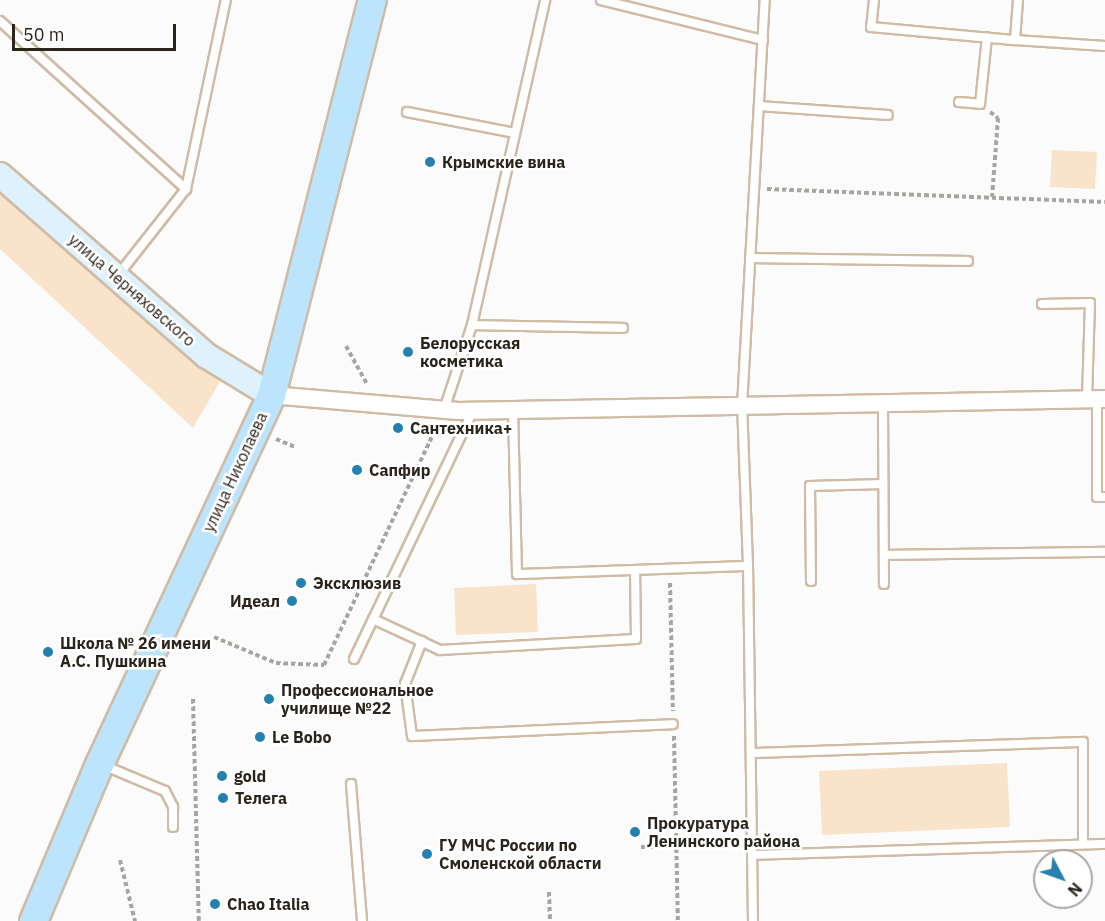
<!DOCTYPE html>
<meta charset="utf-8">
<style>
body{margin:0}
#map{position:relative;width:1105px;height:921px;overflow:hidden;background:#fbfbfb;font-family:"IBM Plex Sans",sans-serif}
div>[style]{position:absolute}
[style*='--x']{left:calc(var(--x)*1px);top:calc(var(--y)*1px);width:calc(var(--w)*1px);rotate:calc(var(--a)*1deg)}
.green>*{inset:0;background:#fae3cb}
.path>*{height:4px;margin-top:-2px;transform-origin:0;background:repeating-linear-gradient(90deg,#a8a5a1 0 4.5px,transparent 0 7.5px)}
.roads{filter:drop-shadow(2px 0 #d0bba4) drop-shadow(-2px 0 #d0bba4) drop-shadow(0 2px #d0bba4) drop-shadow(0 -2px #d0bba4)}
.lane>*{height:8px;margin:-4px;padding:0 4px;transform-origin:4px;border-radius:4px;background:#fff}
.street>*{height:16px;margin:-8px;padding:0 8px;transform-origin:8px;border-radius:8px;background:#fff}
.secondary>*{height:24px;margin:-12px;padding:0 12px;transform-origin:12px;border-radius:12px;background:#def2fe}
.primary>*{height:27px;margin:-13.5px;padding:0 13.5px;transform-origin:13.5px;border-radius:13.5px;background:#bce5fd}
.dots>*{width:16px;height:16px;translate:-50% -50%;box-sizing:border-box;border:3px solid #fff;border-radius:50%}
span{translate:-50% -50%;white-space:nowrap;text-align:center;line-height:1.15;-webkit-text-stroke:5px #fff;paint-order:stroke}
.poi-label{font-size:16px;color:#2c241b;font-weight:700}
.left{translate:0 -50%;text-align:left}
.right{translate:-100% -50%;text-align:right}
.street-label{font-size:16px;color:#2c241b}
.north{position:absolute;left:1033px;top:849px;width:60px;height:60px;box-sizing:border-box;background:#fff;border:2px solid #aba7a4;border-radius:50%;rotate:131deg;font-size:16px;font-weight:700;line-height:24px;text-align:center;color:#2c241b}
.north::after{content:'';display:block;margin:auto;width:21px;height:27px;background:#2481ae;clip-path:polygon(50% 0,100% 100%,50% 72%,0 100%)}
.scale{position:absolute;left:12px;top:24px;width:164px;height:27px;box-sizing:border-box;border:3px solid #2c241b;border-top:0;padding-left:8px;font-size:18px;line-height:21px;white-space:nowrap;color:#2c241b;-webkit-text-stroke:4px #fff;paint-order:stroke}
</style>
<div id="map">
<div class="green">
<i style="clip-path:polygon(1052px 150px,1097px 152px,1095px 189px,1050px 187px)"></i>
<i style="clip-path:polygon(0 192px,222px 378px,193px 428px,0 249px)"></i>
<i style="clip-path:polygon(536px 584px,538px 632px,456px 635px,454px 588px)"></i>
<i style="clip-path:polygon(1007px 763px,1010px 827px,822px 835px,819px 771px)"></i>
</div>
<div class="path">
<i style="--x:990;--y:112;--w:10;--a:37"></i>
<i style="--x:998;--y:118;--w:79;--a:94.3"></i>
<i style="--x:767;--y:189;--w:338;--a:2.2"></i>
<i style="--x:346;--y:346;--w:43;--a:61.1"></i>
<i style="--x:276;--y:439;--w:21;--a:23"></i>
<i style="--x:670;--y:583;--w:128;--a:88.7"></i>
<i style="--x:214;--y:637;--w:67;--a:22.8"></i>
<i style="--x:276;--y:663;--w:48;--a:2.4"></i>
<i style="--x:324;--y:665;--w:262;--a:-64.7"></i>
<i style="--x:193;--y:699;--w:222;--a:88.5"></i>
<i style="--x:674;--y:736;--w:185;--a:88.8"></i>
<i style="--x:641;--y:847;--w:35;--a:0"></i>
<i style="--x:120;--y:860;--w:63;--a:76.2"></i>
<i style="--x:549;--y:892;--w:29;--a:88"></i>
</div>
<div class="roads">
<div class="lane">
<i style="--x:601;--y:0;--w:167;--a:13.9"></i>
<i style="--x:874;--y:0;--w:27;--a:96"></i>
<i style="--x:871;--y:27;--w:145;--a:5.2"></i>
<i style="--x:1018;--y:0;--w:40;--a:94.3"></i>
<i style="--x:1015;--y:40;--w:90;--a:3.8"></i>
<i style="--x:0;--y:21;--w:251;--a:42.1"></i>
<i style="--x:959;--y:102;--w:21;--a:5"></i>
<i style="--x:980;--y:104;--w:67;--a:-84"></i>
<i style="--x:759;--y:106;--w:129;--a:4"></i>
<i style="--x:407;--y:112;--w:110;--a:11"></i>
<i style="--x:750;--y:258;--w:218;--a:0.8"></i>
<i style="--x:119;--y:274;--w:108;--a:-51.8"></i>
<i style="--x:186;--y:189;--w:193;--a:-78.1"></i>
<i style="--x:1042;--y:304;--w:48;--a:-1.2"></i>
<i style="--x:1090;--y:303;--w:96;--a:91.8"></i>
<i style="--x:472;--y:325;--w:151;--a:1.1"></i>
<i style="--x:1097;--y:399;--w:98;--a:90"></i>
<i style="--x:1097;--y:497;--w:8;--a:0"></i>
<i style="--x:883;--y:403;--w:181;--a:89.7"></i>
<i style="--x:444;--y:410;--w:89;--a:-71.8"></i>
<i style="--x:472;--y:325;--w:333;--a:-77.3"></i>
<i style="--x:513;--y:410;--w:164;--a:88.6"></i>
<i style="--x:517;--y:574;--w:231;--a:-2"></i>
<i style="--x:884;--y:555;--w:221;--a:-0.8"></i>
<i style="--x:811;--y:581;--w:95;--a:-90.6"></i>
<i style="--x:810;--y:486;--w:73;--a:-1.6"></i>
<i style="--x:373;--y:619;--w:74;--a:24.8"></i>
<i style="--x:440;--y:650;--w:196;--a:-3.2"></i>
<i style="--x:636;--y:639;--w:68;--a:-90.8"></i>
<i style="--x:422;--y:641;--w:46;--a:111.6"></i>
<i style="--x:405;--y:684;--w:52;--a:82.3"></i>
<i style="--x:412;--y:736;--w:261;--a:-2.6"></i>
<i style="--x:354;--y:659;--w:275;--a:-64.4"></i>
<i style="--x:751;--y:753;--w:332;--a:-1.9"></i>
<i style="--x:1083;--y:742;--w:102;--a:90"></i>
<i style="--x:103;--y:765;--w:67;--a:22.8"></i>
<i style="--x:165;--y:791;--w:18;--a:63"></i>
<i style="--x:173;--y:807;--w:20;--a:90"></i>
<i style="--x:351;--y:784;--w:137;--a:85.4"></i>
<i style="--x:752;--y:855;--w:353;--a:-1.8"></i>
<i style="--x:753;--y:921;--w:355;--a:-90.8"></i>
<i style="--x:748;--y:566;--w:160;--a:-92.1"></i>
<i style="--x:742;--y:406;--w:407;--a:-86.8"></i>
</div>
<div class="street">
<i style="--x:271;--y:395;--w:188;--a:4.9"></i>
<i style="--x:458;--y:411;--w:647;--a:-1.06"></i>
</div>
<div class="secondary">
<i style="--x:0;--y:175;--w:275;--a:41.2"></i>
<i style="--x:207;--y:356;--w:75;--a:31.4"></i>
</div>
<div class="primary">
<i style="--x:33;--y:921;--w:170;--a:-67.2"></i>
<i style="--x:99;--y:764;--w:407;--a:-65"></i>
<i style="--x:271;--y:395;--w:408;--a:-75.7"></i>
</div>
</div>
<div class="dots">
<i style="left:430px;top:162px;background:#2481ae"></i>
<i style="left:408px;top:352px;background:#2481ae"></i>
<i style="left:398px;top:428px;background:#2481ae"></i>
<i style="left:357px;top:470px;background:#2481ae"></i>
<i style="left:301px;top:583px;background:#2481ae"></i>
<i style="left:292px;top:601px;background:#2481ae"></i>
<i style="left:48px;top:652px;background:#2481ae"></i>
<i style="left:269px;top:699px;background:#2481ae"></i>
<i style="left:260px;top:737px;background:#2481ae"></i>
<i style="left:222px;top:776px;background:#2481ae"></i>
<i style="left:223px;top:798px;background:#2481ae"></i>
<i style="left:635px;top:832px;background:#2481ae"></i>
<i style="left:427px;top:854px;background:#2481ae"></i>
<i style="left:215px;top:904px;background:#2481ae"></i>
</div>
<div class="poi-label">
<span class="left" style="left:442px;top:162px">Крымские вина</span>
<span class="left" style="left:420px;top:352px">Белорусская<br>косметика</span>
<span class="left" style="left:410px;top:428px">Сантехника+</span>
<span class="left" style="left:369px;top:470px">Сапфир</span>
<span class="left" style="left:313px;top:583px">Эксклюзив</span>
<span class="right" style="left:280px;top:601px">Идеал</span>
<span class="left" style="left:60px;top:652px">Школа № 26 имени<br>А.С. Пушкина</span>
<span class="left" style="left:281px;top:699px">Профессиональное<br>училище №22</span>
<span class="left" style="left:272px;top:737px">Le Bobo</span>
<span class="left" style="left:234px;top:776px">gold</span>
<span class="left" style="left:235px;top:798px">Телега</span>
<span class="left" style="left:647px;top:832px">Прокуратура<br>Ленинского района</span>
<span class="left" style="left:439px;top:854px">ГУ МЧС России по<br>Смоленской области</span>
<span class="left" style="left:227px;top:904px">Chao Italia</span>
</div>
<div class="street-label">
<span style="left:132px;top:290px;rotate:41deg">улица Черняховского</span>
<span style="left:235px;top:472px;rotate:-65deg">улица Николаева</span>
</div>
<div class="north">N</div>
<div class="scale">50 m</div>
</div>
